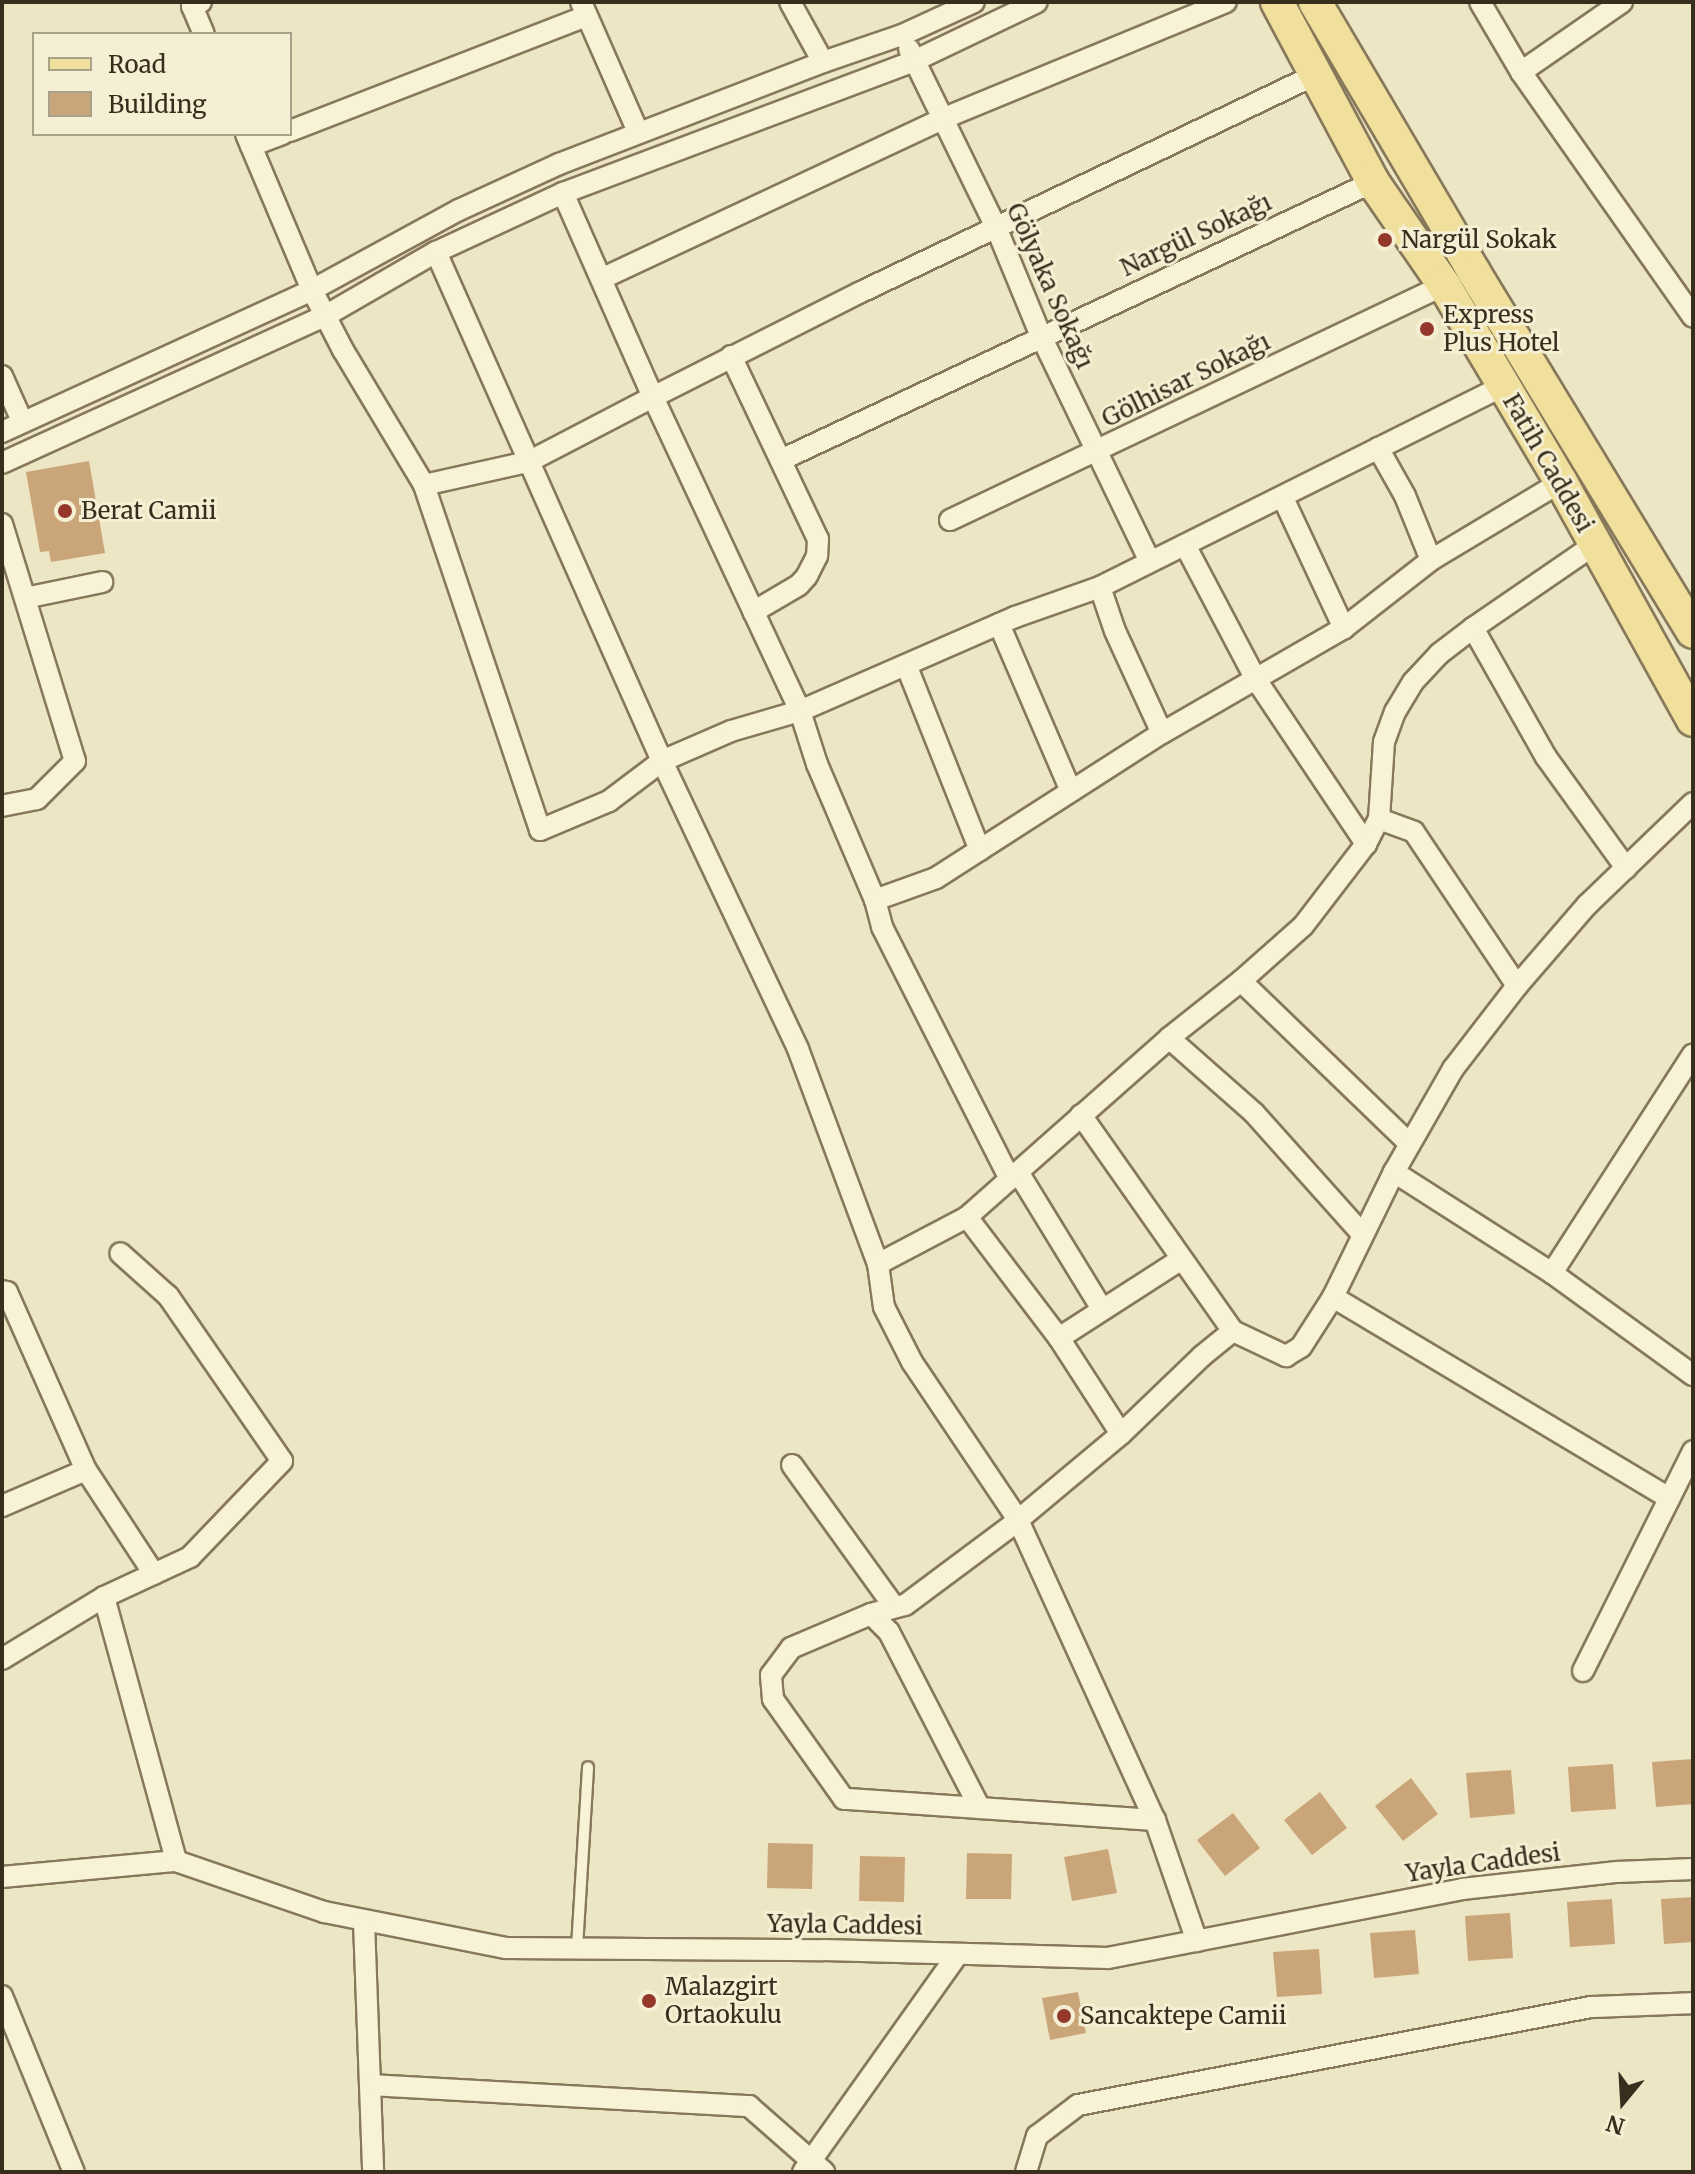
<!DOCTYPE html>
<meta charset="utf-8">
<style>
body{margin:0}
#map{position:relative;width:1695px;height:2174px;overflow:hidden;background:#ede6c4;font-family:Merriweather,serif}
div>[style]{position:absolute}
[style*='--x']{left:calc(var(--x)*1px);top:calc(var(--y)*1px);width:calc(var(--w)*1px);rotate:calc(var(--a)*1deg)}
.building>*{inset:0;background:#cba57a}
.roads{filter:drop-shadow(2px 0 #87785b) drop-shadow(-2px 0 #87785b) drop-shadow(0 2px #87785b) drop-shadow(0 -2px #87785b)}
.lane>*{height:10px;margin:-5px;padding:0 5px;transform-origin:5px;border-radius:5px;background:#f8f2d7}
.street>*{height:20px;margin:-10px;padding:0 10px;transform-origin:10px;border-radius:10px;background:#f8f2d7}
.primary>*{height:32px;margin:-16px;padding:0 16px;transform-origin:16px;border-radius:16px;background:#f0e09c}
.dots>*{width:22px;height:22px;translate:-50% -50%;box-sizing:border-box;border:4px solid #f5efd3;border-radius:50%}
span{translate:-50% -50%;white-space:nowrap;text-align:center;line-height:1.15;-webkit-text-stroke:6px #f5efd3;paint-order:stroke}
.street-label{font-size:24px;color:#382e1e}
.poi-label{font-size:24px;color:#382e1e}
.left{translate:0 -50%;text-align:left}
.frame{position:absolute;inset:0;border:4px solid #382e1e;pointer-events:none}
.legend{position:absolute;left:32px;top:32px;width:260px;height:104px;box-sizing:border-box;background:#f5efd3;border:2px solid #a9a28b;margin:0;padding:10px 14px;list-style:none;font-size:24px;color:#382e1e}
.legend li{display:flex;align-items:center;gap:16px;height:40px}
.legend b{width:40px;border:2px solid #a9a28b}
.north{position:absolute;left:1583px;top:2062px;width:80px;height:80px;-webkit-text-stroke:6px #f5efd3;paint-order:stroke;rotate:198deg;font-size:22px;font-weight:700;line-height:32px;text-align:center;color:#382e1e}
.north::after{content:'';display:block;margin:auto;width:28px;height:36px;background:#382e1e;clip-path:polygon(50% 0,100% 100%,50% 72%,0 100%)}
</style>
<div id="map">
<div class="building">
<i style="clip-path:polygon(89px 461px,105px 553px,51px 562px,49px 551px,40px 552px,26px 472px)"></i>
<i style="clip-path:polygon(1693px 1759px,1693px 1804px,1656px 1807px,1652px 1762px)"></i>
<i style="clip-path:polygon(1613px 1764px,1616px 1809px,1571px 1812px,1568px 1767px)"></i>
<i style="clip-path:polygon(1511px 1770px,1515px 1814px,1470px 1818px,1466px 1773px)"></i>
<i style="clip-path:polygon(1411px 1778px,1438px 1814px,1403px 1841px,1375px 1806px)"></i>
<i style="clip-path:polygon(1320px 1792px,1347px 1828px,1312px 1855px,1284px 1820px)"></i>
<i style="clip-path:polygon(1233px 1813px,1260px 1848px,1225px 1876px,1197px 1840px)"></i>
<i style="clip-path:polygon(768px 1843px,813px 1844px,812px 1889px,767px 1888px)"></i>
<i style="clip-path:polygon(1108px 1849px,1117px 1893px,1072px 1901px,1064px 1857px)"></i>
<i style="clip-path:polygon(967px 1853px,1012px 1854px,1011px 1899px,966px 1899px)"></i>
<i style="clip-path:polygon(860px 1856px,905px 1857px,904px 1902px,859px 1901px)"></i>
<i style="clip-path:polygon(1693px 1897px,1693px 1942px,1664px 1944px,1661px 1899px)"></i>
<i style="clip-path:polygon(1612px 1899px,1615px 1944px,1570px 1947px,1567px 1902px)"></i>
<i style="clip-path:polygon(1510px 1913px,1513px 1958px,1468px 1961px,1465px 1916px)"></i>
<i style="clip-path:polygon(1415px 1930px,1419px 1974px,1374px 1978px,1370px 1933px)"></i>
<i style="clip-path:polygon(1319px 1949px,1322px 1994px,1277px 1997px,1273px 1952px)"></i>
<i style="clip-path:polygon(1078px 1992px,1086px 2033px,1050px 2040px,1042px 1998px)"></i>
</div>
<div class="roads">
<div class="lane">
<i style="--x:577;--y:1948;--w:181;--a:-86.5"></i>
</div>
<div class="street">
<i style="--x:201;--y:2;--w:10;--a:156"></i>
<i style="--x:192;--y:6;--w:30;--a:67"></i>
<i style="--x:581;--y:2;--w:142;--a:66.3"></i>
<i style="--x:790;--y:2;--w:68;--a:61.2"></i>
<i style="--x:1480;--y:2;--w:81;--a:59.6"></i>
<i style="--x:1521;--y:72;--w:299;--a:54.9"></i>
<i style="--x:909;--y:49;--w:198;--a:64"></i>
<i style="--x:996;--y:227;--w:118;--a:67.6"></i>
<i style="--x:1041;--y:336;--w:248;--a:64.2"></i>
<i style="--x:1521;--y:72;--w:123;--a:-34.7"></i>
<i style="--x:290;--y:131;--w:318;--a:-21.2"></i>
<i style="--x:246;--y:134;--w:169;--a:67.1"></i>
<i style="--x:312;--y:290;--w:68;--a:62.7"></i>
<i style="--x:343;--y:350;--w:157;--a:59"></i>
<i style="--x:424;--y:485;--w:107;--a:-12.5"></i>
<i style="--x:528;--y:462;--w:141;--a:-27.5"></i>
<i style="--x:653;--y:397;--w:347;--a:64.9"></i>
<i style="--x:800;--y:711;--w:56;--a:72.2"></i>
<i style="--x:817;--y:764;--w:148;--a:66.9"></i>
<i style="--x:875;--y:900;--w:65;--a:-19.8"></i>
<i style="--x:936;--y:878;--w:269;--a:-32.7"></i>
<i style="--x:1162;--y:733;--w:210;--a:-30"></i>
<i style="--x:1344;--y:628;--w:110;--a:-38"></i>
<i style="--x:1431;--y:560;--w:152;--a:-31"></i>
<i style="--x:251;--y:146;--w:34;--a:-21"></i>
<i style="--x:563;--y:193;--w:223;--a:66.2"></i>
<i style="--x:653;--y:397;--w:233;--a:-26.8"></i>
<i style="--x:861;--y:292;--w:503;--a:-25.55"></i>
<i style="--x:436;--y:252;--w:557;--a:66.06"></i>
<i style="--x:662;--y:761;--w:318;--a:64.7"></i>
<i style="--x:798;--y:1049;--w:229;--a:69.6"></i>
<i style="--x:878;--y:1264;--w:43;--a:82.1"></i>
<i style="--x:884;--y:1307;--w:62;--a:63"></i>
<i style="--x:912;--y:1362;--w:190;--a:56.1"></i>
<i style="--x:1018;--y:1520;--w:330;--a:65.5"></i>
<i style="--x:1155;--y:1820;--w:128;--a:70.9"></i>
<i style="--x:603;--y:278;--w:374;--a:-25.1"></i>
<i style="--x:942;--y:119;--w:307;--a:-22.4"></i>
<i style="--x:731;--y:356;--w:203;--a:64.6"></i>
<i style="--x:818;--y:539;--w:17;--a:93"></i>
<i style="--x:817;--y:556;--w:22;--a:117"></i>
<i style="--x:807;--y:576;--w:12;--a:132"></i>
<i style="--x:799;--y:585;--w:53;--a:149.6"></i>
<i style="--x:2;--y:376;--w:49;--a:66"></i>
<i style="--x:2;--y:432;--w:341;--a:-24.6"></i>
<i style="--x:312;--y:290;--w:167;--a:-28.6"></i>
<i style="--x:459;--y:210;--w:110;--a:-24.7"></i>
<i style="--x:559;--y:164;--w:283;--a:-21.1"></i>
<i style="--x:823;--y:62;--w:83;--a:-18.9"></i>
<i style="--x:902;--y:35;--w:79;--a:-24.6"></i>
<i style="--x:1378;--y:448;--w:55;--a:60.6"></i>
<i style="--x:1405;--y:496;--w:69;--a:67.9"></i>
<i style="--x:781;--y:460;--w:654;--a:-25.15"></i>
<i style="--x:2;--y:463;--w:355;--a:-24.5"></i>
<i style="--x:325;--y:316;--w:128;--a:-30"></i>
<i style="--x:436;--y:252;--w:140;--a:-24.9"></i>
<i style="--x:563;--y:193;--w:375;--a:-20.6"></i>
<i style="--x:914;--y:61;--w:136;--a:-25.6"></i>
<i style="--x:424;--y:485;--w:364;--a:71.4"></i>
<i style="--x:540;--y:830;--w:75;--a:-22.8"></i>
<i style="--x:609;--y:801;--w:66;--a:-37"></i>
<i style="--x:662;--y:761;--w:75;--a:-23.5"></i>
<i style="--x:731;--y:731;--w:72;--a:-16.2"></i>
<i style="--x:800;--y:711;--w:235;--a:-23.6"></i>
<i style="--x:1015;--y:617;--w:90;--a:-19.4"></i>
<i style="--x:1100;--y:587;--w:451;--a:-26.5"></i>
<i style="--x:1283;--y:498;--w:144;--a:64.9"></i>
<i style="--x:950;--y:520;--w:547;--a:-25.44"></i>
<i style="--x:2;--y:524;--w:248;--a:72.9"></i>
<i style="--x:75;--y:761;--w:54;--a:135"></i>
<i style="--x:37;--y:799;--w:36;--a:169"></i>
<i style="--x:1185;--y:545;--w:150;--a:62.2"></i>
<i style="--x:1255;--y:678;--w:200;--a:56.2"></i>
<i style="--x:1100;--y:587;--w:46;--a:71.2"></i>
<i style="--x:1115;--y:631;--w:112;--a:65.3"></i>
<i style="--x:25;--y:598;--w:79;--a:-11.7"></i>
<i style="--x:999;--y:624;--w:182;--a:66.7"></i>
<i style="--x:1473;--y:628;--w:148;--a:60.5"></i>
<i style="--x:1546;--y:757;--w:137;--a:54.2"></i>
<i style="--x:907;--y:667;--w:197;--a:68.3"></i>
<i style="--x:1379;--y:819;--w:37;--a:20"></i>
<i style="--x:1414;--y:832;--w:185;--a:56.2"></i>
<i style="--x:875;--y:900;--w:28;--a:75"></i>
<i style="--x:882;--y:927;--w:283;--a:63.1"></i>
<i style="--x:1241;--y:981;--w:233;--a:44"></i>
<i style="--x:1169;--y:1038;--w:113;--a:41.4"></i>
<i style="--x:1254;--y:1113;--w:162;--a:48.2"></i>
<i style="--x:1081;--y:1115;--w:264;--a:54.9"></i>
<i style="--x:1018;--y:1172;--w:161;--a:58.5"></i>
<i style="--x:1394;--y:1172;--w:188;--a:32.6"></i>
<i style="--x:1552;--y:1273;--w:174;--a:35.9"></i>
<i style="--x:967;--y:1217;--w:152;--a:52.8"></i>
<i style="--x:1059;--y:1338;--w:114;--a:57.1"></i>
<i style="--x:878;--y:1264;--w:101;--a:-27.8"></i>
<i style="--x:967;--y:1217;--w:270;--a:-41.5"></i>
<i style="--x:1169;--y:1038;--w:92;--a:-38.4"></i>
<i style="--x:1241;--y:981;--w:83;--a:-41.6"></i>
<i style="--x:1303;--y:926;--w:103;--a:-52.5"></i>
<i style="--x:1366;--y:844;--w:28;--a:-63"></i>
<i style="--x:1379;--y:819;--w:77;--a:-86.3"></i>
<i style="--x:1384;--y:742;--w:32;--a:-70"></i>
<i style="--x:1395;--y:712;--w:35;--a:-59"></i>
<i style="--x:1413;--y:682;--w:38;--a:-47"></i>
<i style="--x:1439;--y:654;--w:43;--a:-37.4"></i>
<i style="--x:1473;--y:628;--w:148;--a:-34.5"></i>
<i style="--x:1552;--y:1273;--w:260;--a:-57.2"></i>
<i style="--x:2;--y:1291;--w:5;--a:11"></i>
<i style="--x:7;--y:1292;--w:195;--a:66.1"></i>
<i style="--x:1333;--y:1297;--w:392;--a:30.9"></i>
<i style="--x:1059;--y:1338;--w:144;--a:-32.8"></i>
<i style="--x:792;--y:1465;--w:173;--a:54.2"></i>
<i style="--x:2;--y:1506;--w:91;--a:-23.2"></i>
<i style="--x:86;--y:1470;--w:124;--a:56.8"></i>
<i style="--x:104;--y:1597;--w:274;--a:74.7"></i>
<i style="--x:871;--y:1614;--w:25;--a:45"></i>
<i style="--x:889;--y:1632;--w:198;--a:62.7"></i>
<i style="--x:2;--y:1659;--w:119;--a:-31.3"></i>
<i style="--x:104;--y:1597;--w:95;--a:-24.9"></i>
<i style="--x:190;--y:1557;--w:133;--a:-46.2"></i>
<i style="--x:282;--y:1461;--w:201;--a:-124.6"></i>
<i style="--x:168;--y:1296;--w:64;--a:-138.1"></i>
<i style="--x:1583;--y:1671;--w:246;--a:-63.4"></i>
<i style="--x:1155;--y:1820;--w:312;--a:-176.1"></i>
<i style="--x:844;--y:1799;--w:123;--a:-125.4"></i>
<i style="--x:773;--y:1699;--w:24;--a:-95"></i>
<i style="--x:771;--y:1675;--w:34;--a:-53"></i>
<i style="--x:791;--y:1648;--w:87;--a:-23"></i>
<i style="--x:871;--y:1614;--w:35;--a:-15"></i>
<i style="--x:905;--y:1605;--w:132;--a:-36.7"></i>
<i style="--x:1011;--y:1526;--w:143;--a:-39.9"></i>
<i style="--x:1121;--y:1434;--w:112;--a:-43.9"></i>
<i style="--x:1202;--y:1356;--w:40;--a:-39"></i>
<i style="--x:1233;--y:1331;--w:59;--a:25.3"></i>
<i style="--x:1286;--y:1356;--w:17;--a:-31"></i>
<i style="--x:1301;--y:1347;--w:59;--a:-57.4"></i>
<i style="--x:1333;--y:1297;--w:139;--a:-64"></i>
<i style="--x:1394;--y:1172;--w:119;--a:-60.2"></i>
<i style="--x:1453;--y:1069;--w:105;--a:-52.4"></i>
<i style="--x:1517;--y:986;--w:107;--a:-49.2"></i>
<i style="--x:1587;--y:905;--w:147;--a:-43.9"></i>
<i style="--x:2;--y:1877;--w:175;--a:-5.3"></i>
<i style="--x:176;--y:1861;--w:157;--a:19"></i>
<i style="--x:324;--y:1912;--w:185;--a:11.2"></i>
<i style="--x:505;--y:1948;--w:319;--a:0.4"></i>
<i style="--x:824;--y:1950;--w:284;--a:1.6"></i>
<i style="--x:1108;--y:1958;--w:361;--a:-11"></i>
<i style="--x:1462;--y:1889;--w:156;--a:-6.3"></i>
<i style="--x:1617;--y:1872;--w:76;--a:-2.3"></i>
<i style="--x:364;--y:1922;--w:250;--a:87.9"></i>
<i style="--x:2;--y:1996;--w:190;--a:67.8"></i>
<i style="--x:371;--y:2085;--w:379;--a:3.2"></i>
<i style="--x:749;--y:2106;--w:100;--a:41.3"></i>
<i style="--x:803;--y:2172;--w:267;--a:-54.6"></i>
<i style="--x:1026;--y:2172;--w:38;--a:-73"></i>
<i style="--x:1037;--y:2136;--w:51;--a:-37.1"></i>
<i style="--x:1078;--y:2105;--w:522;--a:-10.82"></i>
<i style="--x:1591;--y:2007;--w:102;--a:-2.2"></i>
</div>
<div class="primary">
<i style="--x:1277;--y:2;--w:204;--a:61.9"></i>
<i style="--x:1373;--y:182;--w:125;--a:55.4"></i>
<i style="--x:1444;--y:285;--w:229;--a:59.3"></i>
<i style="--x:1561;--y:482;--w:272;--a:61"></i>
<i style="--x:1315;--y:2;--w:313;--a:59.5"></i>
<i style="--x:1474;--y:272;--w:421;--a:58.7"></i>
</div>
</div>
<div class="dots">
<i style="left:1385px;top:240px;background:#95382c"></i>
<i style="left:1427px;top:329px;background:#95382c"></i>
<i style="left:65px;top:511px;background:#95382c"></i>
<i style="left:649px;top:2001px;background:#95382c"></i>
<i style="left:1064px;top:2016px;background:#95382c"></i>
</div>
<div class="street-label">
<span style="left:1196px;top:235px;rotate:-25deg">Nargül Sokağı</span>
<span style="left:1050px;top:286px;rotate:66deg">Gölyaka Sokağı</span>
<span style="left:1186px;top:380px;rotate:-26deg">Gölhisar Sokağı</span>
<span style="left:1548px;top:463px;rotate:60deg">Fatih Caddesi</span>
<span style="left:1483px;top:1863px;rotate:-8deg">Yayla Caddesi</span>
<span style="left:845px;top:1925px;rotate:1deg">Yayla Caddesi</span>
</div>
<div class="poi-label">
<span class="left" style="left:1401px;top:240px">Nargül Sokak</span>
<span class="left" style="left:1443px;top:329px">Express<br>Plus Hotel</span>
<span class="left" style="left:81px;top:511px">Berat Camii</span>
<span class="left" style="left:665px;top:2001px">Malazgirt<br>Ortaokulu</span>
<span class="left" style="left:1080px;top:2016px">Sancaktepe Camii</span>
</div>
<div class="frame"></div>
<ul class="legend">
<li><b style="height:10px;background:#f0e09c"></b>Road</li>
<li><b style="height:22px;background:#cba57a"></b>Building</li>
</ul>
<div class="north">N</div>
</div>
